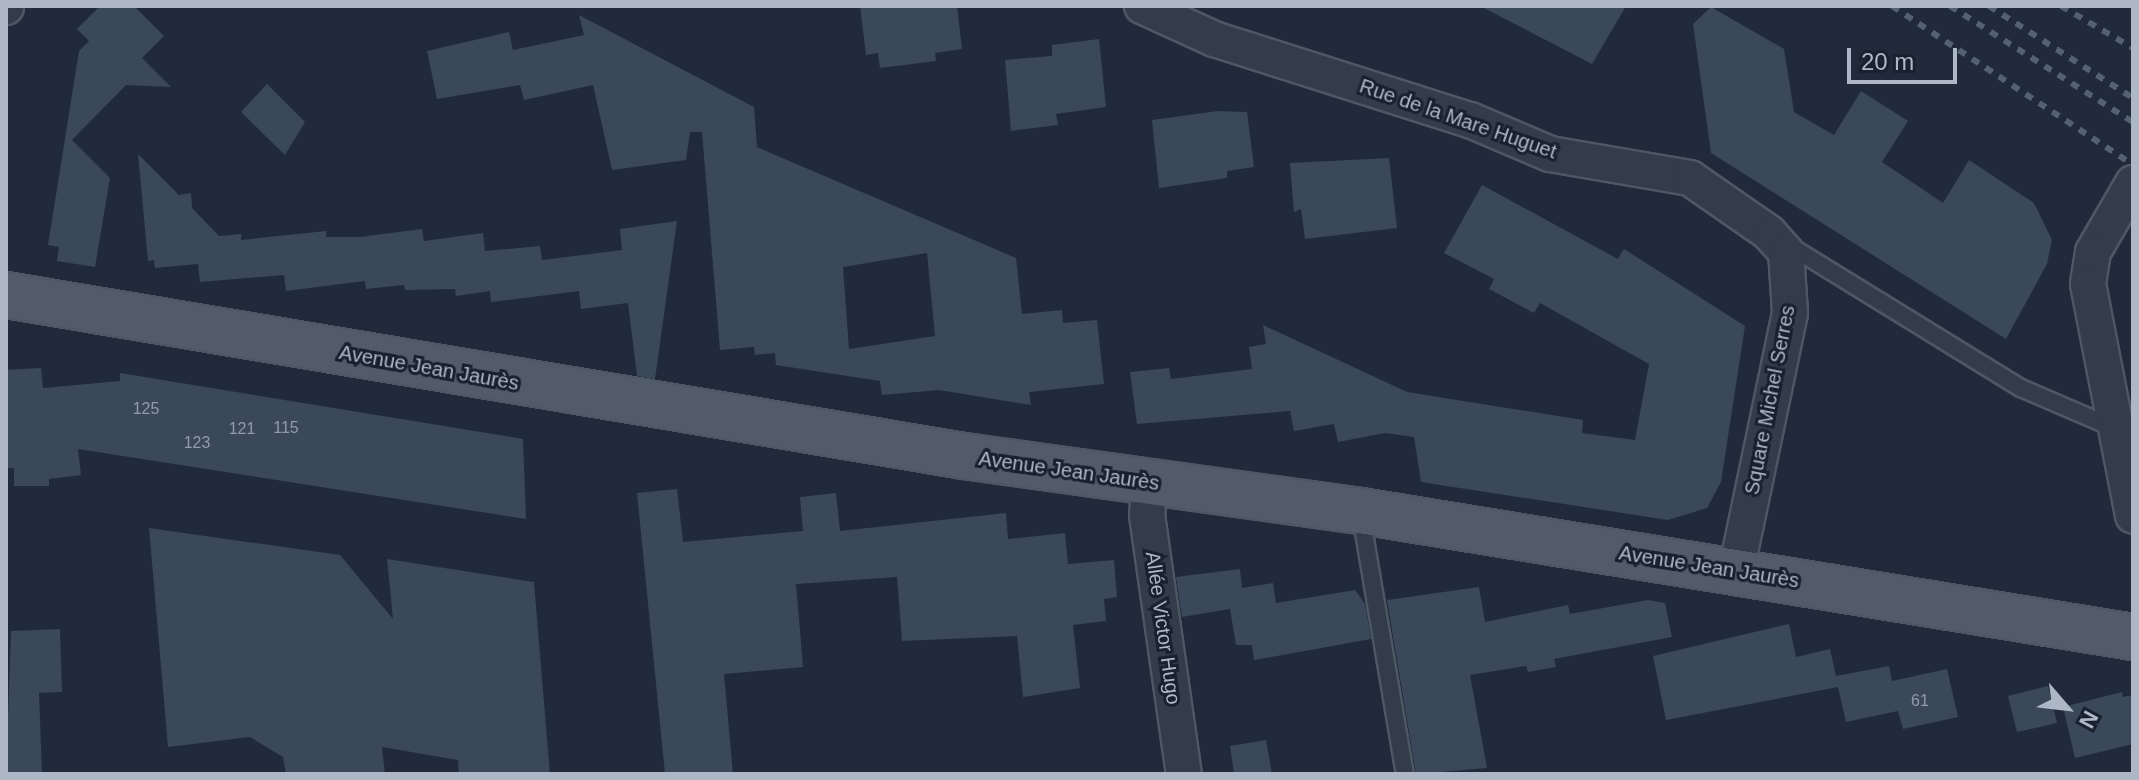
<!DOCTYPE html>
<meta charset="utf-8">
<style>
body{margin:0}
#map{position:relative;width:2139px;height:780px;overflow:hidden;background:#202a3a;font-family:Helvetica,sans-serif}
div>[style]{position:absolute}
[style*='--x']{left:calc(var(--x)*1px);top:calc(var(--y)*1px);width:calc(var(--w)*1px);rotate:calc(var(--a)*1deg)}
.building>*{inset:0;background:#3b4859}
.roads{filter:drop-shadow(2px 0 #4e5764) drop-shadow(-2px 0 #4e5764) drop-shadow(0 2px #4e5764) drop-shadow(0 -2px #4e5764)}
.lane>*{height:16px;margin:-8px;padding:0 8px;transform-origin:8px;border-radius:8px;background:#333c4a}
.street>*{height:34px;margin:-17px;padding:0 17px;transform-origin:17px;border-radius:17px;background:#333c4a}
.primary>*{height:44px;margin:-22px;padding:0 22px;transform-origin:22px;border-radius:22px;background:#515b6a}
.rail>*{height:6px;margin-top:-3px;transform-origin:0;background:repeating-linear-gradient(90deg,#556071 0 8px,transparent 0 16px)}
span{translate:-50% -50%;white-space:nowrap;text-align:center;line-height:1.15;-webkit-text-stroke:6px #19212e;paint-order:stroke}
.number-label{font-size:16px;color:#919bab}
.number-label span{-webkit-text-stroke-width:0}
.street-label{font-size:20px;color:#aeb7c6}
.frame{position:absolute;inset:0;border:8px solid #aeb7c6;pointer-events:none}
.north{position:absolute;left:2027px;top:668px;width:80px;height:80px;-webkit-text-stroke:6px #19212e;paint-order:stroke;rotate:118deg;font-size:22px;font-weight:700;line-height:32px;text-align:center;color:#aeb7c6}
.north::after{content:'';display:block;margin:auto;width:28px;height:36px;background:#aeb7c6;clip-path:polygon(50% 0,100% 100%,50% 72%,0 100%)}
.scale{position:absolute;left:1847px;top:48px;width:110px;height:36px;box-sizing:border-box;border:4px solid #aeb7c6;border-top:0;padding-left:10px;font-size:24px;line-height:28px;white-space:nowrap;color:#aeb7c6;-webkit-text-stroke:6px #19212e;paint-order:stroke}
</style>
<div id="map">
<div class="building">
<i style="clip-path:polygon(100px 6px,134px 6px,164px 36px,142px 58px,171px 87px,126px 85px,72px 140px,110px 178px,95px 267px,57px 261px,59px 247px,48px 245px,79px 51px,89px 41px,77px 29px)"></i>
<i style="clip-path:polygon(860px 6px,957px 6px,962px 49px,935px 53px,936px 61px,880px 68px,878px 53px,866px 55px)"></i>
<i style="clip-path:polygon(1480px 6px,1626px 6px,1592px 64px)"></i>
<i style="clip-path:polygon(1711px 7px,1784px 49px,1794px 112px,1834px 135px,1861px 91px,1908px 121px,1882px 162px,1943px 203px,1969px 160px,2034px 203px,2052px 240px,2047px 264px,2006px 339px,1711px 153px,1693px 24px)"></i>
<i style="clip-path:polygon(evenodd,579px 15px,754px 107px,757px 147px,1016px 258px,1022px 314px,1062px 310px,1063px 323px,1097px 320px,1104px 384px,1029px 392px,1031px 405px,939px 390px,882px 395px,880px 381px,776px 365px,775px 353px,755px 355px,754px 347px,720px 350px,702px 132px,690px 132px,686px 160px,612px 170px,593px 85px,524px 100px,520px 85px,437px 99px,427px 51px,509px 32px,513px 50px,584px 35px,579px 15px,927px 253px,935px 336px,849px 349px,843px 267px,927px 253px)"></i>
<i style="clip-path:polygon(1099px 39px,1106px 107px,1056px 114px,1058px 125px,1011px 131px,1005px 60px,1052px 56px,1052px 45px)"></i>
<i style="clip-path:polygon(267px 84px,305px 122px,285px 155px,241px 112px)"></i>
<i style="clip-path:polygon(1218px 111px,1247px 112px,1254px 167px,1227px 171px,1227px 178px,1159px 188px,1152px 120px)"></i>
<i style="clip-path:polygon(138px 154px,179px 195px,191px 193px,192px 208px,219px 236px,241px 234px,241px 240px,326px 231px,326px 237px,360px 237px,422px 229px,424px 241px,483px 233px,485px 251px,540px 246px,542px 260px,622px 250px,620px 229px,677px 221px,655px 379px,637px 376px,628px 303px,581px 309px,579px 291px,491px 302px,490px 291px,456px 296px,455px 289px,405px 290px,404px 285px,366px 289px,365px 281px,286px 291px,284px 275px,200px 282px,198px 264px,155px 268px,154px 260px,148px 261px)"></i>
<i style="clip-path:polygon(1389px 158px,1397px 228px,1305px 239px,1301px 209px,1294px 212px,1290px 163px)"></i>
<i style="clip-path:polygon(1482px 185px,1618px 259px,1624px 249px,1745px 326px,1721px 482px,1707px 508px,1668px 520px,1421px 482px,1414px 437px,1385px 433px,1338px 442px,1334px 424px,1294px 431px,1290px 411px,1137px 424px,1130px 372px,1169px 368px,1171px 379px,1252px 369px,1249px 347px,1266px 344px,1263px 325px,1407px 392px,1583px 420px,1582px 433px,1635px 440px,1649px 364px,1540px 303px,1534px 313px,1489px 289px,1494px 279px,1444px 253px)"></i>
<i style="clip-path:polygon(41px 368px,43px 388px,120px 381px,120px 373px,523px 439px,526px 519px,78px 449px,81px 475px,49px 479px,49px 486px,14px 486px,14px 468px,6px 468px,6px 370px)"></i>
<i style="clip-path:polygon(677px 489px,683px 542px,803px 531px,800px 497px,836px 493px,840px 531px,1006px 513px,1008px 539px,1065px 533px,1068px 564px,1114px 560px,1117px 597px,1104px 599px,1106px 621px,1073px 625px,1080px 688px,1023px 697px,1017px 636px,902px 641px,897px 577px,796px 584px,803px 667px,724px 674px,733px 774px,665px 774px,637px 493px)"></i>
<i style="clip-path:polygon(149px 528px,340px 555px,393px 619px,387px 559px,534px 582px,550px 774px,459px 774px,458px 760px,382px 747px,385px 774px,286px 774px,283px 757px,250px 737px,168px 747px)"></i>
<i style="clip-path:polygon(1240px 569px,1242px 588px,1273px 583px,1276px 603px,1355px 590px,1365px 604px,1371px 639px,1254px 660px,1252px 645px,1236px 645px,1230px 609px,1182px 617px,1176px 577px)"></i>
<i style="clip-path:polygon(1479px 587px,1485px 622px,1568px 605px,1570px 614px,1648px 600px,1665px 603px,1672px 637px,1554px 659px,1556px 667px,1528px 672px,1526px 666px,1470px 675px,1487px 768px,1416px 774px,1387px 600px)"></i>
<i style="clip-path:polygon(1789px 624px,1796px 657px,1830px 649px,1836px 676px,1889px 666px,1892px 681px,1947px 669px,1958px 717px,1903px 729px,1898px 711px,1846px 722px,1838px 687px,1666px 720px,1653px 656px)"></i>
<i style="clip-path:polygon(60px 629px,62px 692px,39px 693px,42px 774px,6px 774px,11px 631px)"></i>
<i style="clip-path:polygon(2048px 686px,2057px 723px,2017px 732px,2008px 696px)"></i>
<i style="clip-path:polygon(2122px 692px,2123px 697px,2133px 695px,2133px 744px,2075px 758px,2063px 707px)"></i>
<i style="clip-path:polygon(1266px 740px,1272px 774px,1234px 774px,1230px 746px)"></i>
</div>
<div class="roads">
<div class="lane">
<i style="--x:1785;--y:243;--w:277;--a:31.6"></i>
<i style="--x:2021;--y:388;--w:101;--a:23.3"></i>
<i style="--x:1361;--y:515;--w:263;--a:80.4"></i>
</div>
<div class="street">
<i style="--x:1142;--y:6;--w:79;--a:24.6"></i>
<i style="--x:1214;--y:39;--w:269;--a:17.6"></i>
<i style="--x:1470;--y:120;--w:87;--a:23"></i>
<i style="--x:1550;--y:154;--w:142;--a:9.7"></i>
<i style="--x:1690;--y:178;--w:96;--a:34.8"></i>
<i style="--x:1769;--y:233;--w:25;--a:48"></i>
<i style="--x:1786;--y:252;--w:61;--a:86.2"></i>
<i style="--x:1790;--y:313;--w:264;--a:101.8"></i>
<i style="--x:6;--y:7;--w:1;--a:-90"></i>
<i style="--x:2133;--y:183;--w:80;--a:120.1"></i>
<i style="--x:2093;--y:252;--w:32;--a:99"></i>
<i style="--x:2088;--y:284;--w:236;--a:79"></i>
<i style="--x:1149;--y:482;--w:33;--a:93"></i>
<i style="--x:1147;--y:515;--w:262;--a:81.9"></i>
</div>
<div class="primary">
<i style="--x:6;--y:295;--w:971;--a:9.54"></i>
<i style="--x:964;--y:456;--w:401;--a:7.9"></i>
<i style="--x:1361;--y:511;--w:782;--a:9.27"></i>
</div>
</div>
<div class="rail">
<i style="--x:1892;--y:6;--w:289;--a:33.4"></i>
<i style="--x:1950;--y:6;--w:217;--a:32.4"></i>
<i style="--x:1989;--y:6;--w:171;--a:32.6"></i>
<i style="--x:2061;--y:6;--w:83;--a:30.3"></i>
</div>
<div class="number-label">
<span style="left:146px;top:409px">125</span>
<span style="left:286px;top:428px">115</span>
<span style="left:242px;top:429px">121</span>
<span style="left:197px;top:443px">123</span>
<span style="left:1920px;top:701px">61</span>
</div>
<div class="street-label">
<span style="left:1458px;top:119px;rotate:19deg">Rue de la Mare Huguet</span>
<span style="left:429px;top:368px;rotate:10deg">Avenue Jean Jaurès</span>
<span style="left:1770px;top:400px;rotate:-79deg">Square Michel Serres</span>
<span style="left:1069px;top:471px;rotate:8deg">Avenue Jean Jaurès</span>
<span style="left:1709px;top:567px;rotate:9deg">Avenue Jean Jaurès</span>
<span style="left:1163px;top:628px;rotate:82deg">Allée Victor Hugo</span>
</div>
<div class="frame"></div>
<div class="north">N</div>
<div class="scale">20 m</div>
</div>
